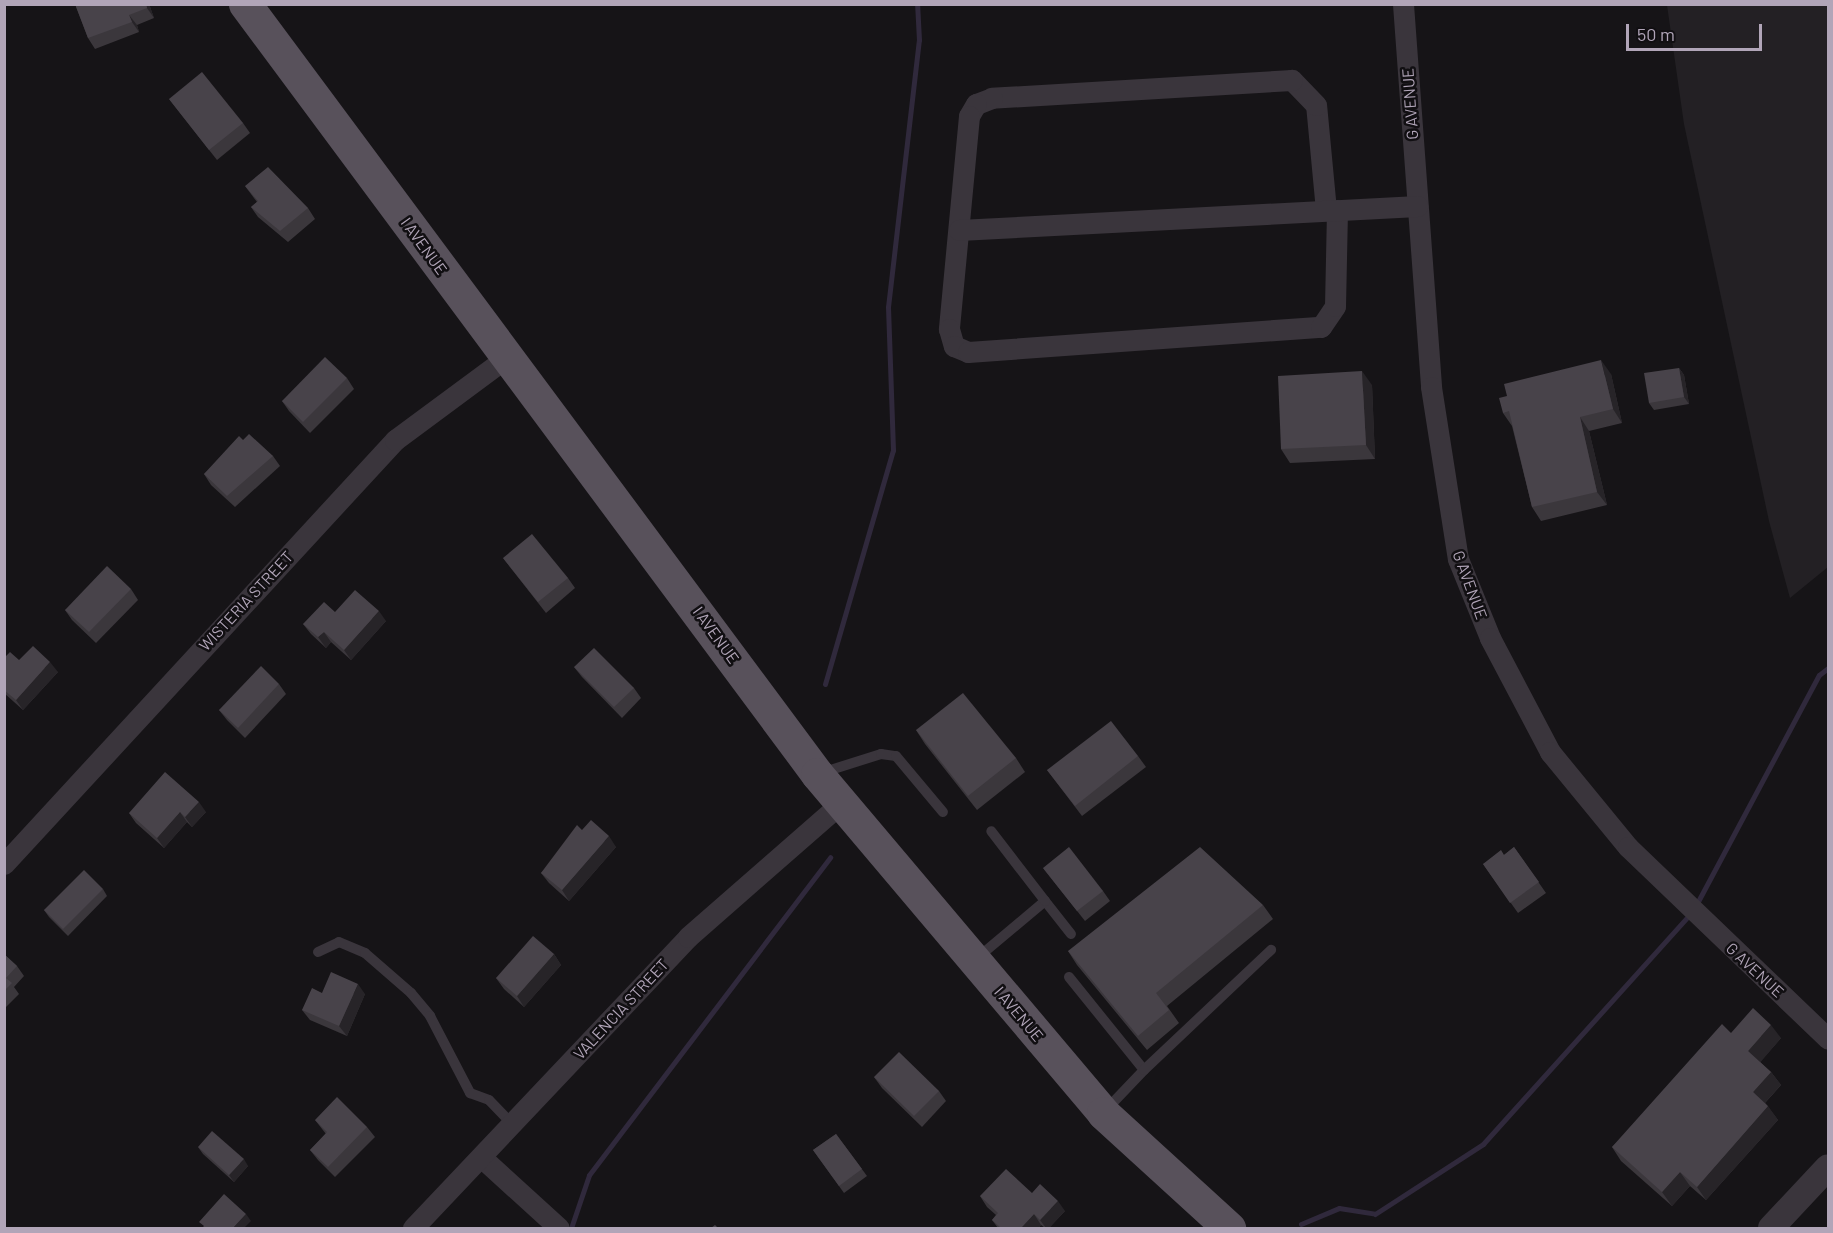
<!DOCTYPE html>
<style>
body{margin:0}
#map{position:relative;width:1833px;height:1233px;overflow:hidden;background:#161417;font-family:Barlow,sans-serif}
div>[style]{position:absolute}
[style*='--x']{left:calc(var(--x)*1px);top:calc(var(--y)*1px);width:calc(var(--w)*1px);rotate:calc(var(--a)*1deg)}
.built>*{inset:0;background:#232024}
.stream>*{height:5px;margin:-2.5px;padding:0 2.5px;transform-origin:2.5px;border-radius:2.5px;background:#30293c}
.service>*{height:10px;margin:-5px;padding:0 5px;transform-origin:5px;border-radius:5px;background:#3a353c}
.minor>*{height:21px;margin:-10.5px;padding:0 10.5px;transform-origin:10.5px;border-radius:10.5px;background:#3a353c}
.tertiary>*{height:26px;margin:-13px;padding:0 13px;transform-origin:13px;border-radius:13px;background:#3a353c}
.primary>*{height:33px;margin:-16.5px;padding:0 16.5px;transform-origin:16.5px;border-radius:16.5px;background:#58515b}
.wall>*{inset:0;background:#3b373c}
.shaded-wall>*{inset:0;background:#272428}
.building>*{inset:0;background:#48434a}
span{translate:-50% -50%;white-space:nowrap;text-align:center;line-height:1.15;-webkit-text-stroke:5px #110f12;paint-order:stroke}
.street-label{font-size:16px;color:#b1a5b8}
.frame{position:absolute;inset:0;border:6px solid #b1a5b8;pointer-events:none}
.scale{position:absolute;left:1626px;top:24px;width:136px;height:27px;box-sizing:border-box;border:3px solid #b1a5b8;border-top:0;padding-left:8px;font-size:18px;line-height:21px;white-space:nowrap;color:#b1a5b8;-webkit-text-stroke:4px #110f12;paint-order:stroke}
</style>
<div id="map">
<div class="built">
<i style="clip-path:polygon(1667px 5px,1828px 5px,1828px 567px,1790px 598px,1769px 521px,1684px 124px)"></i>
</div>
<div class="stream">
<i style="--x:825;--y:684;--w:244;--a:-73.8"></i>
<i style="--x:893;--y:450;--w:143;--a:-92"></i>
<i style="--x:888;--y:307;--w:269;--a:-83.4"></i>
<i style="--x:919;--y:40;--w:36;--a:-93"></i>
<i style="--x:1695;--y:907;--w:263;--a:-61.9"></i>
<i style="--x:1819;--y:675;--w:11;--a:-38"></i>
<i style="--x:1301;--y:1224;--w:41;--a:-22.8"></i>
<i style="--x:1339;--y:1208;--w:36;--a:9"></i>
<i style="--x:1375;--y:1214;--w:129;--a:-32.9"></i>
<i style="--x:1483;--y:1144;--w:309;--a:-48"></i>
<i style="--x:571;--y:1228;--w:56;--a:-71.2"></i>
<i style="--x:589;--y:1175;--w:399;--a:-52.8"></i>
</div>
<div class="service">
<i style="--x:821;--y:773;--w:63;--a:-17.6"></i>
<i style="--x:881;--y:754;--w:15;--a:8"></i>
<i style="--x:896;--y:756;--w:73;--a:50"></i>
<i style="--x:1045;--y:901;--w:42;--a:51.8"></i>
<i style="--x:318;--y:952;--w:23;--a:-25"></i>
<i style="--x:339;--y:942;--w:28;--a:23"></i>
<i style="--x:365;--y:953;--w:61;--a:41"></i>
<i style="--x:411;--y:993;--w:30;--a:50"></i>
<i style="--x:430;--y:1016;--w:87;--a:62.5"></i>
<i style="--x:470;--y:1093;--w:20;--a:20"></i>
<i style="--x:489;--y:1100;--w:35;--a:46"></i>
<i style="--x:976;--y:959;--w:90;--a:-40"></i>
<i style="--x:1045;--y:901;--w:88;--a:-127.6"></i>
<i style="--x:1069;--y:977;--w:119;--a:51.1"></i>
<i style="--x:1144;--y:1070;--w:57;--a:133.6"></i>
<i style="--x:1144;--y:1070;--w:175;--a:-43.4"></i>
</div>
<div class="minor">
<i style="--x:1403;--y:4;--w:384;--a:85.8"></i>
<i style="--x:1431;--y:387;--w:174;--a:81.1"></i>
<i style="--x:1458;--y:559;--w:85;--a:67.9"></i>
<i style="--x:1490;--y:638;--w:129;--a:62.2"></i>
<i style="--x:1550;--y:752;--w:123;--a:50.6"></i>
<i style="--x:1628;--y:847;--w:277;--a:43.8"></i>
<i style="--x:1326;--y:210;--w:105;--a:-95.4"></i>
<i style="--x:1316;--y:105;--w:35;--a:-134"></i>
<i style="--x:1292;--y:80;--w:301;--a:176.6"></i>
<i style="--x:992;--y:98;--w:17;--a:159"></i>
<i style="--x:976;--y:104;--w:14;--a:120"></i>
<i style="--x:969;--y:116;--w:214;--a:95.4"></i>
<i style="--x:949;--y:329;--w:18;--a:74"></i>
<i style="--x:954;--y:346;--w:15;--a:23"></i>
<i style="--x:968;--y:352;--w:354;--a:-4.1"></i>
<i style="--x:1321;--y:327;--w:25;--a:-56"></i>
<i style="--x:1335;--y:306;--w:96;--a:-88.8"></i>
<i style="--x:959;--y:230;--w:459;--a:-3"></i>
<i style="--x:4;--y:864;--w:577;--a:-47.32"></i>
<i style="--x:395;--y:440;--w:138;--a:-36.5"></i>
<i style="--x:481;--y:1157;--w:105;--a:42.3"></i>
<i style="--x:413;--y:1228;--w:400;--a:-46.6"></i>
<i style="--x:688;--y:937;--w:203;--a:-41.2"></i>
</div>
<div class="tertiary">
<i style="--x:1771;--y:1228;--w:83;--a:-46.9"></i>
</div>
<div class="primary">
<i style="--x:245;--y:4;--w:959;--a:53.39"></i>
<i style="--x:817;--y:774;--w:444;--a:49.8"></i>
<i style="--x:1103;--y:1113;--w:171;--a:42.4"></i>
</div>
<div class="wall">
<i style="clip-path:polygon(75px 4px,149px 4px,154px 18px,137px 25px,139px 32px,95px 49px,88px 38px)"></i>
<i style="clip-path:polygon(169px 99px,243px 123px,250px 133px,217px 160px)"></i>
<i style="clip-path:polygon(245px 186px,308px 208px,315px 219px,288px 242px,258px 217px,251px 207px,257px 202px)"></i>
<i style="clip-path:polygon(1679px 368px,1684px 375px,1689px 404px,1654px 410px,1649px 403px)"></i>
<i style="clip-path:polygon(1611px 374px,1622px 423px,1589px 431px,1607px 505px,1541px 521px,1532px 507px,1512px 426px,1503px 413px,1507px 396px)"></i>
<i style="clip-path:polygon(347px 378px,354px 389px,310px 433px,289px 411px,282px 401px)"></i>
<i style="clip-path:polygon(1372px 385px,1375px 459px,1290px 463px,1281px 449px)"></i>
<i style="clip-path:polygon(243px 440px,273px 456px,280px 466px,235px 507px,211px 485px,204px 474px)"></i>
<i style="clip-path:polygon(503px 558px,568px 578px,575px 588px,546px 613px)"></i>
<i style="clip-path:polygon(131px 589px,138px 600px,96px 643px,72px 620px,65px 610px)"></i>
<i style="clip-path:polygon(335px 612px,386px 621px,351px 660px,331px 642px,326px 648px,311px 634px,303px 624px)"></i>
<i style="clip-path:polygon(4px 658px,19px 660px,58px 672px,23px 710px,4px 693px)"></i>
<i style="clip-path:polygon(574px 667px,634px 688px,641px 698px,622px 718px,582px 677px)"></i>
<i style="clip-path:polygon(279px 684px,286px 694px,245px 738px,227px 720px,219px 710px)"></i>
<i style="clip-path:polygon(916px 730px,1016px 758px,1025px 772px,977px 810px,925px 744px)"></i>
<i style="clip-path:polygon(1138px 756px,1146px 767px,1082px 816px,1047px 770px)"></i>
<i style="clip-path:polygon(206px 812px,192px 827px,187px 822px,164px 848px,136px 823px,129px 813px)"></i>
<i style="clip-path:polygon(582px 830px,616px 847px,569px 901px,549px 883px,541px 873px)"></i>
<i style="clip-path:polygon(1514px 847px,1546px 893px,1518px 913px,1483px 864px,1504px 855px)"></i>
<i style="clip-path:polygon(1043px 868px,1103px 891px,1110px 901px,1085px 921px)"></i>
<i style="clip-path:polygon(103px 889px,107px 896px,68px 936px,49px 917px,44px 910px)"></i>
<i style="clip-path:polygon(1263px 905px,1273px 919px,1167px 1006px,1179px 1023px,1147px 1050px,1077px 965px,1068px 951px)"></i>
<i style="clip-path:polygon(4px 954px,17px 966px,24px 976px,14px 987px,19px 994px,4px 1009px)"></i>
<i style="clip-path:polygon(554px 954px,561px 965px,524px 1007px,504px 989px,496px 978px)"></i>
<i style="clip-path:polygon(322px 993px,365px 994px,347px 1036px,310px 1020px,302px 1010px)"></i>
<i style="clip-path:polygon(1731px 1033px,1781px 1038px,1760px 1062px,1771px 1072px,1781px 1085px,1765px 1103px,1778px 1120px,1706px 1200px,1690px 1186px,1672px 1206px,1621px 1161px,1612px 1147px)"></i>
<i style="clip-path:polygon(874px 1077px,939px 1091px,946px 1101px,922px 1127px,882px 1088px)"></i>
<i style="clip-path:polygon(315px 1120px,367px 1127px,375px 1137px,335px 1177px,318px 1160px,310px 1150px,326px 1134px)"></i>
<i style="clip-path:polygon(836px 1134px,867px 1176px,844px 1193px,813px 1150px)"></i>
<i style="clip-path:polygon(198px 1147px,248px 1166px,234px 1182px,203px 1154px)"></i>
<i style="clip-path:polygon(980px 1196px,1065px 1211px,1049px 1228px,1045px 1228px,1041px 1225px,1038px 1228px,998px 1228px,992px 1220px,996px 1215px,987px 1207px)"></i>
</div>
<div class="shaded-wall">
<i style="clip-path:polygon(146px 4px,149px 4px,154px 18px,147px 8px)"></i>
<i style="clip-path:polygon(129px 15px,137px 25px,139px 32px,132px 22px)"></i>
<i style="clip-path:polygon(1601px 360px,1611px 374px,1622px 423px,1613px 409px)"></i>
<i style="clip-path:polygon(1679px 368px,1684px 375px,1689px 404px,1684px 397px)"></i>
<i style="clip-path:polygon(1362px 371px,1372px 385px,1375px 459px,1366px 445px)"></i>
<i style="clip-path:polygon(1580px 417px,1589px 431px,1607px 505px,1597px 492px)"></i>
<i style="clip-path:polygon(379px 611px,386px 621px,351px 660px,344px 650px)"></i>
<i style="clip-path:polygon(324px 632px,331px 642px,326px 648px,318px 637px)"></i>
<i style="clip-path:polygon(50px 662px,58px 672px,23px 710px,16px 700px)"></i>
<i style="clip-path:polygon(199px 802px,206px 812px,192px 827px,185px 817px)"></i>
<i style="clip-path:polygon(180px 812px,187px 822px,164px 848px,157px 838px)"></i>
<i style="clip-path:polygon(609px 836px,616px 847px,569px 901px,562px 890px)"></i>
<i style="clip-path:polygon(554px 954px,561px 965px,524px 1007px,517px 996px)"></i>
<i style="clip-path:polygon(358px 984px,365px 994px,347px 1036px,339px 1026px)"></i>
<i style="clip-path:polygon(1771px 1025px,1781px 1038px,1758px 1065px,1748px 1051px)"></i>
<i style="clip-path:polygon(1771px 1072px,1781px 1085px,1762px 1106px,1753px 1092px)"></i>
<i style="clip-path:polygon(1768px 1106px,1778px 1120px,1706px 1200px,1697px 1187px)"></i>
<i style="clip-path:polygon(244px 1159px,248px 1166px,234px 1182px,229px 1175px)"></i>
<i style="clip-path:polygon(1680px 1172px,1690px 1186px,1672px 1206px,1662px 1192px)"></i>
<i style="clip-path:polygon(1058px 1201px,1065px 1211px,1049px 1228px,1046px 1228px,1040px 1220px)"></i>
<i style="clip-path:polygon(246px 1214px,251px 1221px,244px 1228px,233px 1228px)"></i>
<i style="clip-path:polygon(1034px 1214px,1041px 1225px,1038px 1228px,1021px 1228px)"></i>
</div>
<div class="building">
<i style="clip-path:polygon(75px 4px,146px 4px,147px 8px,129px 15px,132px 22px,88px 38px)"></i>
<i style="clip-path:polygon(202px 72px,243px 123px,209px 150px,169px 99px)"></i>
<i style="clip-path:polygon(268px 167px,308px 208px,280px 231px,251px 207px,258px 201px,245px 186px)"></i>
<i style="clip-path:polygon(325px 357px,347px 378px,303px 422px,282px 401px)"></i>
<i style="clip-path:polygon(1601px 360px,1613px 409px,1580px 417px,1597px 492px,1532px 507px,1509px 411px,1503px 413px,1499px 398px,1507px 396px,1504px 384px)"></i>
<i style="clip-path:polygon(1679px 368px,1684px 397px,1649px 403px,1644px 373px)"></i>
<i style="clip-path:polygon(1362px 371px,1366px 445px,1281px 449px,1278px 376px)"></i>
<i style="clip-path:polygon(249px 434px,273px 456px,227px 496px,204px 474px,239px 436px,243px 440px)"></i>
<i style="clip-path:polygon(532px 534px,568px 578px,538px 602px,503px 558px)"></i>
<i style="clip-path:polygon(107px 566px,131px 589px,89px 632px,65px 610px)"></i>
<i style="clip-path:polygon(355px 590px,379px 611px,344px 650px,324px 632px,318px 637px,303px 624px,324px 602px,335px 612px)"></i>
<i style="clip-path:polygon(33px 646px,50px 662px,16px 700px,4px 690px,4px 658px,10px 652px,19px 660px)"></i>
<i style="clip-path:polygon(594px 648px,634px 688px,614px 707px,574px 667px)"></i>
<i style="clip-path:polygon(261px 666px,279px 684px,238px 728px,219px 710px)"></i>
<i style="clip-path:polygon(963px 693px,1016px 758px,968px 796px,916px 730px)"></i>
<i style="clip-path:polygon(1111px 721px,1138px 756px,1075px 806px,1047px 770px)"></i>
<i style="clip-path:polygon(165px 772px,199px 802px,185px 817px,180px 812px,157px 838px,129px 813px)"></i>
<i style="clip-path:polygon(591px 820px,609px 836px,562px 890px,541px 873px,577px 825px,582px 830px)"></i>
<i style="clip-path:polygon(1069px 847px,1103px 891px,1077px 911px,1043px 868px)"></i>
<i style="clip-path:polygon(1200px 847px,1263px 905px,1156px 993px,1169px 1010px,1138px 1036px,1068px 951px)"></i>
<i style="clip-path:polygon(1514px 847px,1539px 882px,1510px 903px,1483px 864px,1501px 850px,1504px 855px)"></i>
<i style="clip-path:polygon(84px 870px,103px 889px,63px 929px,44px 910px)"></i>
<i style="clip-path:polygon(533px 936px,554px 954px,517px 996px,496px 978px)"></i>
<i style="clip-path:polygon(4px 954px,17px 966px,6px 978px,12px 983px,4px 991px)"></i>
<i style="clip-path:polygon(331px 972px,358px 984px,339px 1026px,302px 1010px,312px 988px,322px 993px)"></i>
<i style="clip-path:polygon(1753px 1008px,1771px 1025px,1748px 1051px,1771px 1072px,1753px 1092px,1768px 1106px,1697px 1187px,1680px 1172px,1662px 1192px,1612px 1147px,1722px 1024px,1731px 1033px)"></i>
<i style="clip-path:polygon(899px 1052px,939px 1091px,914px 1116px,874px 1077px)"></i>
<i style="clip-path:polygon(337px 1097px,367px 1127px,328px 1167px,310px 1150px,327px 1132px,315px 1120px)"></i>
<i style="clip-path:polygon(212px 1131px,244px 1159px,229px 1175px,198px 1147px)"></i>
<i style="clip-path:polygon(836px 1134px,862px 1169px,839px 1186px,813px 1150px)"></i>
<i style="clip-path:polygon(1006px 1169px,1032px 1193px,1040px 1184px,1058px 1201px,1040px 1220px,1034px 1214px,1021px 1228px,1001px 1228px,992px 1220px,998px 1213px,980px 1196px)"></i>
<i style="clip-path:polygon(224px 1194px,246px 1214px,233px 1228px,202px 1228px,204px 1226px,199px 1222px)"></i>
<i style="clip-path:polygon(715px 1225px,718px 1228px,711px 1228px)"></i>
</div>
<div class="street-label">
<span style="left:1410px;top:104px;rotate:-94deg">G AVENUE</span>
<span style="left:424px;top:246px;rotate:54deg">I AVENUE</span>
<span style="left:1470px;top:585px;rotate:70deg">G AVENUE</span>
<span style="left:246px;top:601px;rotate:-47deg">WISTERIA STREET</span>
<span style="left:716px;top:635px;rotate:54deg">I AVENUE</span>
<span style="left:1755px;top:970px;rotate:43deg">G AVENUE</span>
<span style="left:621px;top:1009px;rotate:-47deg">VALENCIA STREET</span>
<span style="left:1019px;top:1014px;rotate:50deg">I AVENUE</span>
</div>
<div class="frame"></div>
<div class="scale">50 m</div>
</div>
